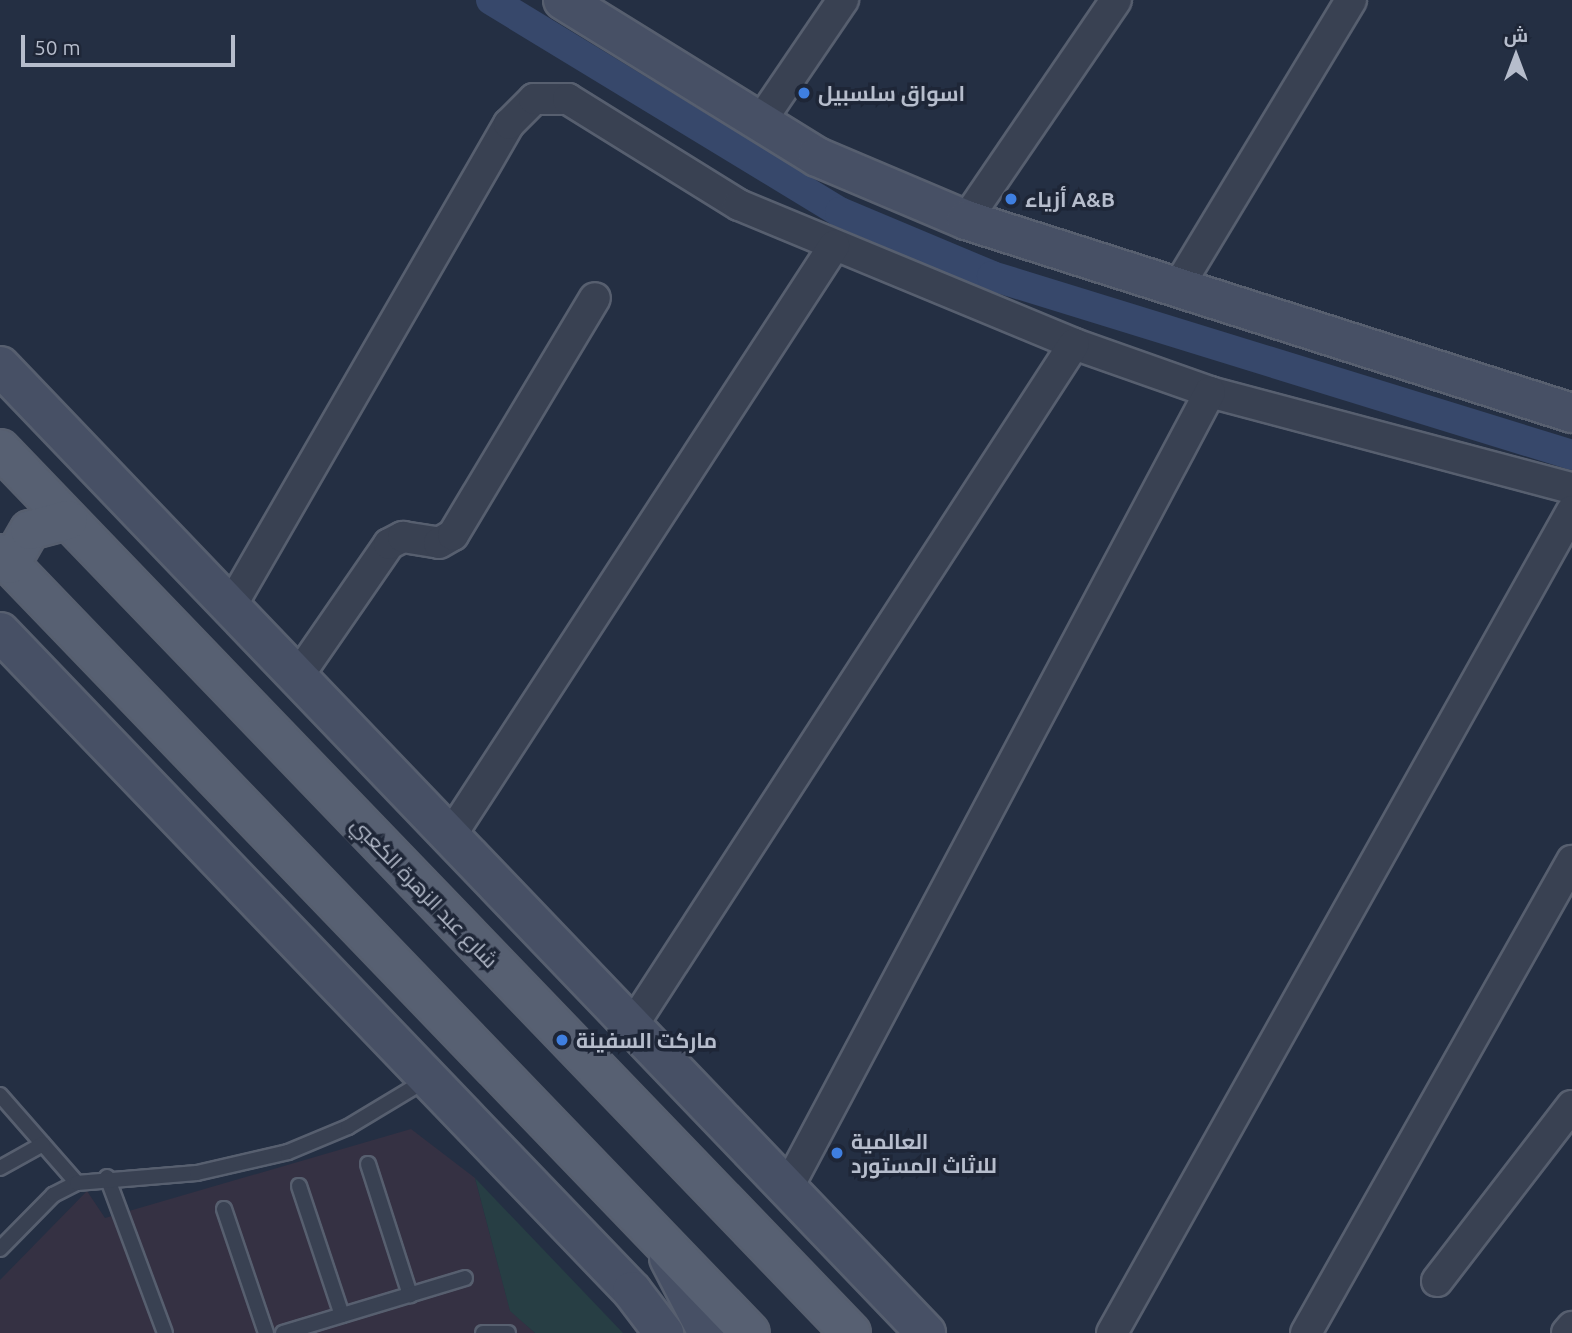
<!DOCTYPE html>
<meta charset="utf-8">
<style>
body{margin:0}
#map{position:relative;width:1572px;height:1333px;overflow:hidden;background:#242f43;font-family:Ubuntu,Cairo,sans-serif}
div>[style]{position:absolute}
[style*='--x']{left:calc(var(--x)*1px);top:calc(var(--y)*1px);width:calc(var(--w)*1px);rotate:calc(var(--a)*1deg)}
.medical>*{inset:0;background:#353143}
.green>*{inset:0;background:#273e44}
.canal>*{height:30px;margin:-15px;padding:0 15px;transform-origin:15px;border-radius:15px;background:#37486b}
.roads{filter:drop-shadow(2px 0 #575f6f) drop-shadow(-2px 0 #575f6f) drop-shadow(0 2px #575f6f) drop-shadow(0 -2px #575f6f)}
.lane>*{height:14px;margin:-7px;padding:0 7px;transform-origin:7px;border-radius:7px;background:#394152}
.street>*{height:30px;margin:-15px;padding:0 15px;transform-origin:15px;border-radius:15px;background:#394152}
.secondary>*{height:38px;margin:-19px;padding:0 19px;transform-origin:19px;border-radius:19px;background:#475065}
.primary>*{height:38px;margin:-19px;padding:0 19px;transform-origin:19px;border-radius:19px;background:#576072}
.dots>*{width:19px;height:19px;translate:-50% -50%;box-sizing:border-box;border:4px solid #1e2637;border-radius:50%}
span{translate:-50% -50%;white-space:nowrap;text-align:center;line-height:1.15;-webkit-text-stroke:7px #1e2637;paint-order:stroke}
.poi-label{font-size:21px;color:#b6bdcc;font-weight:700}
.left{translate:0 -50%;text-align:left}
.street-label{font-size:21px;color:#b6bdcc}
.north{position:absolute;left:1481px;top:21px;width:70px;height:70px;-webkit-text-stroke:5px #1e2637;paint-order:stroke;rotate:0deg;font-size:19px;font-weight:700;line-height:28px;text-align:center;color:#b6bdcc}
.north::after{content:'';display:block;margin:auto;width:24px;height:32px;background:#b6bdcc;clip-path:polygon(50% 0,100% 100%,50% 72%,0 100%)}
.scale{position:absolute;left:21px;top:35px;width:214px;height:32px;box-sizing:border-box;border:4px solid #b6bdcc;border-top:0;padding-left:9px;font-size:21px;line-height:24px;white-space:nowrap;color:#b6bdcc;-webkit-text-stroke:5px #1e2637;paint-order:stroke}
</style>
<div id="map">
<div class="medical">
<i style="clip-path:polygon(411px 1129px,475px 1178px,510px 1310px,535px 1333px,0 1333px,0 1280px,87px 1191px,105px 1218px)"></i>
</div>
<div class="green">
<i style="clip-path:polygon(475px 1178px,623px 1333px,535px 1333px,510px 1311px)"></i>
</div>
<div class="canal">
<i style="--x:491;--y:0;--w:408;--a:31.3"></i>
<i style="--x:840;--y:212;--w:165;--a:22.8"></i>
<i style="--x:992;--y:276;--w:607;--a:17.15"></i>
</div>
<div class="roads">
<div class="lane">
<i style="--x:0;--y:1095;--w:117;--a:48.8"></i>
<i style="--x:368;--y:1164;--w:138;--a:72.2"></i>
<i style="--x:0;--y:1168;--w:49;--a:-29.2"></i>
<i style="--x:107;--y:1177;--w:166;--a:69.6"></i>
<i style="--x:299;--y:1186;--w:136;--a:71.6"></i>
<i style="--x:224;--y:1209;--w:131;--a:71.3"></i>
<i style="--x:0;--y:1249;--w:76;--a:-45.5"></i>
<i style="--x:53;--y:1195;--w:27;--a:-27"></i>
<i style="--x:77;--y:1183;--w:120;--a:-4.8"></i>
<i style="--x:197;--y:1173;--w:93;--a:-13"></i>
<i style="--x:288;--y:1152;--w:65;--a:-22.6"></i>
<i style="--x:348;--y:1127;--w:93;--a:-31"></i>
<i style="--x:283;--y:1333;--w:190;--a:-16.8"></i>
<i style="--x:483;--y:1333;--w:25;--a:0"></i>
</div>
<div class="street">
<i style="--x:760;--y:122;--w:148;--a:-55.8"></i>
<i style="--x:966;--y:220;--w:266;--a:-55.7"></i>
<i style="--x:1178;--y:287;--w:335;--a:-58.9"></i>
<i style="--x:231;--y:606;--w:556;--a:-60.03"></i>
<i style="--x:509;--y:124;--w:35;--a:-45"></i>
<i style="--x:534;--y:99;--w:34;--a:0"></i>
<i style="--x:568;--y:99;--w:201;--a:31.8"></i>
<i style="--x:739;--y:205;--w:363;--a:22.5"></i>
<i style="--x:1074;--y:344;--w:144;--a:19.4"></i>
<i style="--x:1210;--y:392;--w:375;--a:14.9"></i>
<i style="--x:298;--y:676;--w:160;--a:-55.4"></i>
<i style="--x:389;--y:544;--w:16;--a:-27"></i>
<i style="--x:403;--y:537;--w:36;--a:9"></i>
<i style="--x:439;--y:543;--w:16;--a:-30"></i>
<i style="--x:453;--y:535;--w:276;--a:-59.1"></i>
<i style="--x:451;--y:835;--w:703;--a:-56.97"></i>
<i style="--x:634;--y:1023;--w:809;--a:-57.06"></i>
<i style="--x:788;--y:1187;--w:900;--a:-62.04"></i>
<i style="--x:1437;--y:1281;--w:221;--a:-52.4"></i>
<i style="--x:1112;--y:1333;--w:942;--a:-60.77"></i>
<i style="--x:1306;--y:1333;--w:542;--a:-60.6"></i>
<i style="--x:1567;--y:1333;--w:8;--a:-50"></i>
</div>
<div class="secondary">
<i style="--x:563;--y:0;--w:299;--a:31.7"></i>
<i style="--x:817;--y:157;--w:162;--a:22.9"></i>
<i style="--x:966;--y:220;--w:636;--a:17.67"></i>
<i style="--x:0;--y:366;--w:1339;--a:46.24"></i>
<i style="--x:0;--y:632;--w:913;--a:46.2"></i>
<i style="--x:632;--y:1291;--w:53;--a:52.7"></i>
<i style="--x:669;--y:1258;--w:85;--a:62.5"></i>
</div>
<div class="primary">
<i style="--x:0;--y:449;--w:1227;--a:46.09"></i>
<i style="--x:0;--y:554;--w:1081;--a:46.09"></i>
<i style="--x:10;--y:564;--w:39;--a:-60"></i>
<i style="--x:30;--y:530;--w:39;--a:-15"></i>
</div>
</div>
<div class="dots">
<i style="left:804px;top:93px;background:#3f7fe0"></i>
<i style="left:1011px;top:199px;background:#3f7fe0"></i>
<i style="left:562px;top:1040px;background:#3f7fe0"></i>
<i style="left:837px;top:1153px;background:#3f7fe0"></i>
</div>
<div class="poi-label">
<span class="left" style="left:818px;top:93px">اسواق سلسبيل</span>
<span class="left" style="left:1025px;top:199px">أزياء A&amp;B</span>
<span class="left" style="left:576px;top:1040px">ماركت السفينة</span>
<span class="left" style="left:851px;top:1153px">العالمية<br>للاثاث المستورد</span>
</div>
<div class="street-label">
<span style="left:425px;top:892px;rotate:46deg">شارع عبد الزهرة الكعبي</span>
</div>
<div class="north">ش</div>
<div class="scale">50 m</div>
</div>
